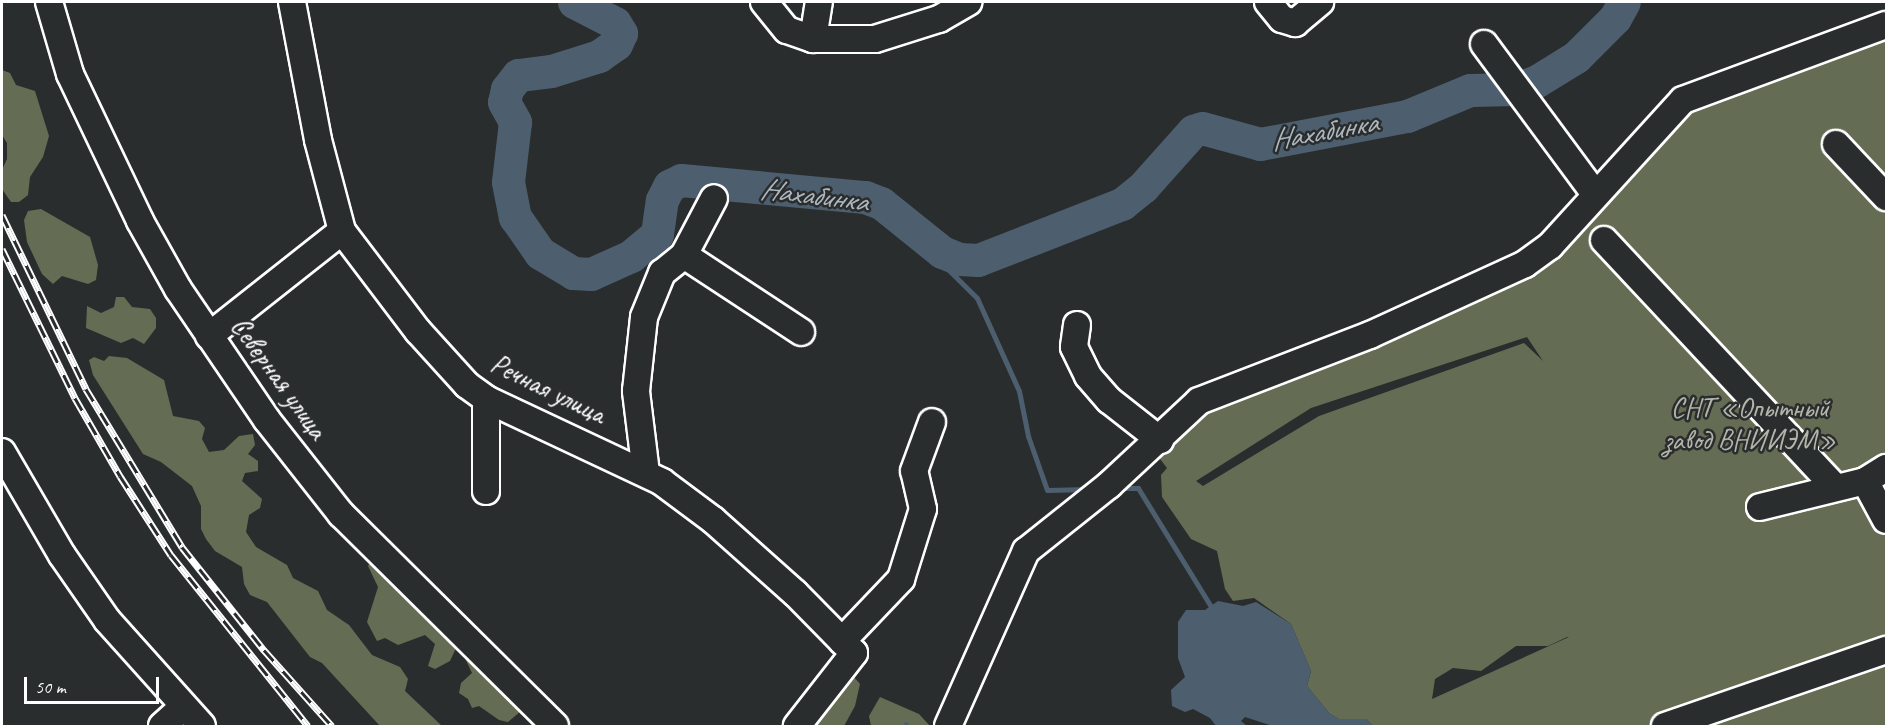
<!DOCTYPE html>
<meta charset="utf-8">
<style>
body{margin:0}
#map{position:relative;width:1888px;height:728px;overflow:hidden;background:#2a2d2e;font-family:Caveat,sans-serif}
div>[style]{position:absolute}
[style*='--x']{left:calc(var(--x)*1px);top:calc(var(--y)*1px);width:calc(var(--w)*1px);rotate:calc(var(--a)*1deg)}
.green>*{inset:0;background:#646d54}
.water>*{inset:0;background:#4d5f6f}
.stream>*{height:5px;margin:-2.5px;padding:0 2.5px;transform-origin:2.5px;border-radius:2.5px;background:#4d5f6f}
.river>*{height:33px;margin:-16.5px;padding:0 16.5px;transform-origin:16.5px;border-radius:16.5px;background:#4d5f6f}
.roads{filter:drop-shadow(2px 0 #fff) drop-shadow(-2px 0 #fff) drop-shadow(0 2px #fff) drop-shadow(0 -2px #fff)}
.minor>*{height:26px;margin:-13px;padding:0 13px;transform-origin:13px;border-radius:13px;background:#2a2d2e}
.rail>*{height:7px;margin-top:-3.5px;transform-origin:0;background:repeating-linear-gradient(90deg,#2a2d2e 0 14px,#fff 0 28px);box-sizing:border-box;border-block:2px solid #fff}
span{translate:-50% -50%;white-space:nowrap;text-align:center;line-height:1.15;-webkit-text-stroke:5px #2a2d2e;paint-order:stroke}
.street-label{font-size:28px;color:#fff}
.park-label{font-size:28px;color:#b2b6aa}
.water-label{font-size:30px;color:#afb7be;font-style:italic}
.frame{position:absolute;inset:0;border:3px solid #fff;pointer-events:none}
.scale{position:absolute;left:24px;top:677px;width:135px;height:27px;box-sizing:border-box;border:3px solid #fff;border-top:0;padding-left:8px;font-size:18px;line-height:21px;white-space:nowrap;color:#fff;-webkit-text-stroke:4px #2a2d2e;paint-order:stroke}
</style>
<div id="map">
<div class="green">
<i style="clip-path:polygon(evenodd,1886px 33px,1886px 726px,1373px 726px,1366px 719px,1339px 719px,1330px 714px,1307px 686px,1311px 671px,1291px 624px,1254px 598px,1233px 601px,1225px 589px,1217px 551px,1191px 539px,1162px 497px,1161px 475px,1167px 468px,1157px 455px,1206px 404px,1505px 282px,1695px 105px,1886px 33px,1527px 337px,1543px 361px,1524px 343px,1319px 416px,1203px 486px,1196px 481px,1311px 408px,1527px 337px,1886px 33px,1567px 637px,1569px 637px,1432px 699px,1435px 679px,1453px 668px,1481px 671px,1516px 646px,1548px 646px,1567px 637px)"></i>
<i style="clip-path:polygon(2px 70px,10px 73px,16px 85px,35px 91px,49px 136px,43px 157px,30px 177px,28px 195px,19px 202px,11px 202px,2px 189px,2px 170px,7px 159px,7px 143px,2px 135px)"></i>
<i style="clip-path:polygon(41px 209px,90px 237px,98px 265px,96px 280px,88px 284px,62px 276px,53px 284px,42px 274px,27px 242px,24px 220px,28px 211px)"></i>
<i style="clip-path:polygon(116px 297px,124px 297px,132px 307px,150px 309px,156px 318px,156px 328px,144px 344px,133px 338px,121px 343px,86px 328px,87px 306px,101px 313px,114px 307px)"></i>
<i style="clip-path:polygon(109px 356px,127px 358px,164px 380px,173px 416px,199px 421px,205px 428px,202px 439px,209px 452px,224px 450px,239px 436px,253px 434px,255px 445px,248px 454px,258px 461px,258px 471px,245px 473px,242px 481px,262px 499px,260px 508px,249px 515px,246px 532px,256px 547px,287px 565px,293px 578px,318px 591px,327px 610px,349px 625px,372px 655px,400px 667px,408px 679px,405px 691px,442px 726px,380px 726px,322px 663px,310px 657px,267px 602px,250px 595px,244px 584px,242px 567px,215px 551px,206px 539px,201px 529px,201px 506px,192px 486px,161px 462px,143px 454px,93px 375px,89px 360px,94px 357px,104px 361px)"></i>
<i style="clip-path:polygon(373px 556px,449px 631px,456px 648px,450px 661px,435px 669px,428px 666px,435px 644px,425px 635px,398px 645px,385px 638px,377px 641px,367px 622px,378px 587px,368px 566px)"></i>
<i style="clip-path:polygon(468px 652px,517px 702px,521px 711px,508px 722px,499px 720px,479px 706px,472px 708px,468px 699px,459px 693px,461px 683px,472px 673px,464px 656px)"></i>
<i style="clip-path:polygon(848px 670px,860px 684px,855px 706px,844px 726px,813px 726px)"></i>
<i style="clip-path:polygon(880px 697px,919px 714px,930px 726px,871px 726px,869px 716px)"></i>
</div>
<div class="water">
<i style="clip-path:polygon(1218px 601px,1243px 606px,1256px 602px,1291px 624px,1311px 671px,1307px 686px,1330px 714px,1339px 719px,1366px 719px,1373px 726px,1273px 726px,1245px 717px,1241px 721px,1247px 726px,1216px 726px,1210px 718px,1193px 709px,1185px 712px,1172px 706px,1171px 690px,1185px 677px,1178px 658px,1178px 622px,1186px 610px,1205px 610px)"></i>
</div>
<div class="stream">
<i style="--x:881;--y:203;--w:135;--a:44.7"></i>
<i style="--x:977;--y:298;--w:102;--a:65.7"></i>
<i style="--x:1019;--y:391;--w:46;--a:78.7"></i>
<i style="--x:1028;--y:436;--w:57;--a:70.6"></i>
<i style="--x:1047;--y:490;--w:42;--a:-1.4"></i>
<i style="--x:1117;--y:488;--w:21;--a:0"></i>
<i style="--x:1138;--y:488;--w:143;--a:58.4"></i>
<i style="--x:905;--y:726;--w:2;--a:-63"></i>
</div>
<div class="river">
<i style="--x:574;--y:2;--w:46;--a:27.1"></i>
<i style="--x:615;--y:23;--w:12;--a:59"></i>
<i style="--x:621;--y:33;--w:12;--a:114"></i>
<i style="--x:616;--y:44;--w:21;--a:145"></i>
<i style="--x:599;--y:56;--w:50;--a:162.6"></i>
<i style="--x:551;--y:71;--w:33;--a:173"></i>
<i style="--x:518;--y:75;--w:18;--a:128"></i>
<i style="--x:507;--y:89;--w:13;--a:103"></i>
<i style="--x:504;--y:102;--w:23;--a:61"></i>
<i style="--x:515;--y:122;--w:60;--a:96.7"></i>
<i style="--x:508;--y:182;--w:36;--a:79"></i>
<i style="--x:515;--y:217;--w:44;--a:55.2"></i>
<i style="--x:540;--y:253;--w:39;--a:31"></i>
<i style="--x:573;--y:273;--w:18;--a:3"></i>
<i style="--x:591;--y:274;--w:44;--a:-24.2"></i>
<i style="--x:631;--y:256;--w:34;--a:-40"></i>
<i style="--x:657;--y:234;--w:34;--a:-82"></i>
<i style="--x:662;--y:200;--w:16;--a:-63"></i>
<i style="--x:669;--y:186;--w:13;--a:-27"></i>
<i style="--x:681;--y:180;--w:185;--a:5.3"></i>
<i style="--x:865;--y:197;--w:17;--a:21"></i>
<i style="--x:881;--y:203;--w:78;--a:38.8"></i>
<i style="--x:942;--y:252;--w:18;--a:22"></i>
<i style="--x:959;--y:259;--w:19;--a:3"></i>
<i style="--x:978;--y:260;--w:155;--a:-21.3"></i>
<i style="--x:1122;--y:204;--w:27;--a:-39"></i>
<i style="--x:1143;--y:187;--w:75;--a:-48.2"></i>
<i style="--x:1193;--y:131;--w:9;--a:-18"></i>
<i style="--x:1202;--y:128;--w:60;--a:15.4"></i>
<i style="--x:1260;--y:144;--w:150;--a:-10.8"></i>
<i style="--x:1407;--y:116;--w:68;--a:-22.4"></i>
<i style="--x:1470;--y:90;--w:46;--a:-1.2"></i>
<i style="--x:1516;--y:89;--w:22;--a:-21"></i>
<i style="--x:1537;--y:81;--w:46;--a:-31.6"></i>
<i style="--x:1576;--y:57;--w:55;--a:-45"></i>
<i style="--x:1615;--y:18;--w:18;--a:-61"></i>
</div>
<div class="roads">
<div class="minor">
<i style="--x:49;--y:2;--w:75;--a:73.7"></i>
<i style="--x:70;--y:74;--w:163;--a:64.5"></i>
<i style="--x:140;--y:221;--w:78;--a:60.8"></i>
<i style="--x:178;--y:289;--w:158;--a:55.8"></i>
<i style="--x:267;--y:420;--w:120;--a:51.8"></i>
<i style="--x:341;--y:514;--w:301;--a:44.7"></i>
<i style="--x:292;--y:2;--w:140;--a:79.3"></i>
<i style="--x:318;--y:140;--w:94;--a:75.2"></i>
<i style="--x:342;--y:231;--w:126;--a:52.8"></i>
<i style="--x:418;--y:331;--w:73;--a:47.8"></i>
<i style="--x:467;--y:385;--w:24;--a:36"></i>
<i style="--x:486;--y:399;--w:195;--a:25.2"></i>
<i style="--x:662;--y:482;--w:64;--a:36.7"></i>
<i style="--x:713;--y:520;--w:110;--a:41.7"></i>
<i style="--x:795;--y:593;--w:84;--a:45.5"></i>
<i style="--x:854;--y:653;--w:93;--a:128"></i>
<i style="--x:764;--y:2;--w:36;--a:51"></i>
<i style="--x:787;--y:30;--w:28;--a:19"></i>
<i style="--x:813;--y:39;--w:62;--a:0"></i>
<i style="--x:875;--y:39;--w:67;--a:-17.4"></i>
<i style="--x:939;--y:19;--w:34;--a:-30"></i>
<i style="--x:1268;--y:2;--w:22;--a:51"></i>
<i style="--x:1282;--y:19;--w:14;--a:17"></i>
<i style="--x:1295;--y:23;--w:33;--a:-40"></i>
<i style="--x:813;--y:39;--w:37;--a:-81"></i>
<i style="--x:1484;--y:44;--w:187;--a:53.5"></i>
<i style="--x:1836;--y:144;--w:73;--a:46.7"></i>
<i style="--x:1604;--y:240;--w:338;--a:46.9"></i>
<i style="--x:684;--y:255;--w:140;--a:33.3"></i>
<i style="--x:1077;--y:325;--w:22;--a:98"></i>
<i style="--x:1074;--y:347;--w:32;--a:64"></i>
<i style="--x:1088;--y:376;--w:32;--a:49"></i>
<i style="--x:1109;--y:400;--w:65;--a:38.1"></i>
<i style="--x:209;--y:336;--w:169;--a:-38.3"></i>
<i style="--x:2;--y:452;--w:119;--a:59.8"></i>
<i style="--x:62;--y:555;--w:79;--a:55.3"></i>
<i style="--x:107;--y:620;--w:142;--a:48.1"></i>
<i style="--x:646;--y:473;--w:83;--a:-97"></i>
<i style="--x:636;--y:391;--w:74;--a:-83.8"></i>
<i style="--x:644;--y:317;--w:48;--a:-67.8"></i>
<i style="--x:662;--y:273;--w:28;--a:-39"></i>
<i style="--x:684;--y:255;--w:64;--a:-62.2"></i>
<i style="--x:1865;--y:481;--w:44;--a:61.7"></i>
<i style="--x:486;--y:491;--w:92;--a:-90"></i>
<i style="--x:1760;--y:507;--w:108;--a:-13.9"></i>
<i style="--x:1865;--y:481;--w:25;--a:-32"></i>
<i style="--x:842;--y:641;--w:86;--a:-46.4"></i>
<i style="--x:901;--y:579;--w:73;--a:-72.6"></i>
<i style="--x:923;--y:509;--w:39;--a:-103"></i>
<i style="--x:914;--y:471;--w:52;--a:-69.8"></i>
<i style="--x:162;--y:726;--w:28;--a:-42"></i>
<i style="--x:948;--y:726;--w:192;--a:-66"></i>
<i style="--x:1026;--y:551;--w:106;--a:-38.5"></i>
<i style="--x:1109;--y:485;--w:123;--a:-43"></i>
<i style="--x:1199;--y:401;--w:183;--a:-21.1"></i>
<i style="--x:1370;--y:335;--w:170;--a:-24.6"></i>
<i style="--x:1525;--y:264;--w:31;--a:-36"></i>
<i style="--x:1550;--y:246;--w:197;--a:-47.7"></i>
<i style="--x:1683;--y:100;--w:216;--a:-20.3"></i>
<i style="--x:1665;--y:726;--w:234;--a:-19"></i>
</div>
</div>
<div class="rail">
<i style="--x:2;--y:215;--w:193;--a:64.2"></i>
<i style="--x:86;--y:389;--w:185;--a:58.7"></i>
<i style="--x:182;--y:547;--w:132;--a:51.5"></i>
<i style="--x:264;--y:650;--w:102;--a:48.2"></i>
<i style="--x:2;--y:249;--w:166;--a:63.9"></i>
<i style="--x:75;--y:398;--w:90;--a:60"></i>
<i style="--x:120;--y:476;--w:94;--a:57.2"></i>
<i style="--x:171;--y:555;--w:219;--a:51.3"></i>
</div>
<div class="street-label">
<span style="left:279px;top:378px;rotate:54deg">Северная улица</span>
<span style="left:548px;top:389px;rotate:26deg">Речная улица</span>
</div>
<div class="park-label">
<span style="left:1750px;top:424px">СНТ «Опытный<br>завод ВНИИЭМ»</span>
</div>
<div class="water-label">
<span style="left:1324px;top:131px;rotate:-10deg">Нахабинка</span>
<span style="left:814px;top:195px;rotate:7deg">Нахабинка</span>
</div>
<div class="frame"></div>
<div class="scale">50 m</div>
</div>
